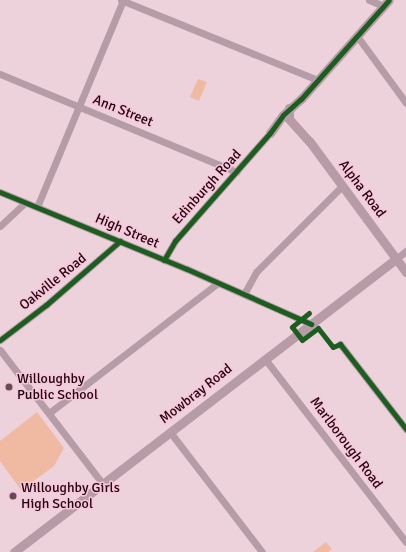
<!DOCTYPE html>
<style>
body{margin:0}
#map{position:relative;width:406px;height:552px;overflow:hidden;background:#edd2dc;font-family:Signika,sans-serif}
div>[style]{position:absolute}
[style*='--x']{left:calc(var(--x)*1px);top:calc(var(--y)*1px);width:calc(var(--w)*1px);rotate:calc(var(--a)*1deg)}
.green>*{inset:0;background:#efb9a2}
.minor>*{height:7px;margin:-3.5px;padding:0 3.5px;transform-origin:3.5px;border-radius:3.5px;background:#b59ca6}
.major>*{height:9px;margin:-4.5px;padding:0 4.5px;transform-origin:4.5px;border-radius:4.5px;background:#b79ba6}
.cycleway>*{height:5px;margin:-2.5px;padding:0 2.5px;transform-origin:2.5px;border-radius:2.5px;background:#1b5e20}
.dots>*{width:11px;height:11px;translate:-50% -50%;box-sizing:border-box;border:2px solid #f9c6d9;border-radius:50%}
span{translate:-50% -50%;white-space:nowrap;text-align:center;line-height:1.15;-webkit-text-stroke:3px #f9c6d9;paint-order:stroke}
.street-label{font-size:14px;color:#1c030e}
.poi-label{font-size:14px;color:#1c030e}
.left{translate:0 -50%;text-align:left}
</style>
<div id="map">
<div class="green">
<i style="clip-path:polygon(198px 79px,207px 82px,199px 101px,190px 97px)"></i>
<i style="clip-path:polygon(37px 412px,64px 448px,54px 466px,21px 490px,0 461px,0 441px)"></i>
<i style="clip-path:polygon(326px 542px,332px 549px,328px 552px,313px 552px)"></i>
</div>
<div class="minor">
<i style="--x:121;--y:0;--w:213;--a:22.1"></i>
<i style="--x:369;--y:0;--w:16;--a:22"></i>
<i style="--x:357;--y:36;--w:83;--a:53.8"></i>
<i style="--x:0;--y:74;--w:256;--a:22.5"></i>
<i style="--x:0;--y:192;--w:202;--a:22.4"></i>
<i style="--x:187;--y:269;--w:136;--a:23.9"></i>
<i style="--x:37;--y:207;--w:224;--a:-67.4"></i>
<i style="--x:0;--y:226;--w:34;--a:-43"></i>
<i style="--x:396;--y:259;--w:13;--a:-39"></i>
<i style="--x:164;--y:260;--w:22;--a:-60"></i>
<i style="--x:175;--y:241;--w:144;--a:-48.7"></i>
<i style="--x:244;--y:294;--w:25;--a:-61"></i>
<i style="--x:256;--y:272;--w:122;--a:-45"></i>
<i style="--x:0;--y:340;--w:58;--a:-37.3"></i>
<i style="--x:46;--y:305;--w:98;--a:-40.9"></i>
<i style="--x:340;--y:344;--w:108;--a:52.2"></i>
<i style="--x:0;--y:350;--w:169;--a:52.5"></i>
<i style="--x:265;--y:359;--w:231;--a:52.4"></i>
<i style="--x:49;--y:413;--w:213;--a:-37.6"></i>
<i style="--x:170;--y:432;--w:151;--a:52.5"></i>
</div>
<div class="major">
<i style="--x:289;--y:108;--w:11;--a:90"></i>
<i style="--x:289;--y:119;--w:31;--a:48"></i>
<i style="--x:310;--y:142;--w:162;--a:53.6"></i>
<i style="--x:270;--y:133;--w:22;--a:-54"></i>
<i style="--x:283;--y:115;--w:24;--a:-42"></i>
<i style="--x:301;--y:99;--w:132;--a:-48.4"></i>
<i style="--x:14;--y:552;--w:481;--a:-37.5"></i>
</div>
<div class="cycleway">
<i style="--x:0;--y:192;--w:202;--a:22.4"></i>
<i style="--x:187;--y:269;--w:136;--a:23.9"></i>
<i style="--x:164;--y:260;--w:22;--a:-60"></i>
<i style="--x:175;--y:241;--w:144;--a:-48.7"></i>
<i style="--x:270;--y:133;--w:22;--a:-54"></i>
<i style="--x:283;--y:115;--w:24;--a:-42"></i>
<i style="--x:301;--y:99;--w:132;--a:-48.4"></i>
<i style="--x:309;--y:313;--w:22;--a:141"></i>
<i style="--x:292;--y:327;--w:16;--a:52"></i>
<i style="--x:302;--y:340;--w:20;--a:-37"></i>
<i style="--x:318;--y:328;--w:24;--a:52"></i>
<i style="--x:333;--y:347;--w:8;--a:-23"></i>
<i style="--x:340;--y:344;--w:108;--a:52.2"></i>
<i style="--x:0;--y:340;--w:58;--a:-37.3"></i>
<i style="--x:46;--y:305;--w:98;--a:-40.9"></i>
</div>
<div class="dots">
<i style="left:9px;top:387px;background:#654b56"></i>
<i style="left:13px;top:496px;background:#654b56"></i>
</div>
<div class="street-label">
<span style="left:123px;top:111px;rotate:22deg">Ann Street</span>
<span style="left:207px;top:187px;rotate:-48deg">Edinburgh Road</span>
<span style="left:362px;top:189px;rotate:53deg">Alpha Road</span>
<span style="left:127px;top:231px;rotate:23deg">High Street</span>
<span style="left:53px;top:282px;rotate:-39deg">Oakville Road</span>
<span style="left:196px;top:394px;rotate:-38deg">Mowbray Road</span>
<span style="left:346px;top:443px;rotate:53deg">Marlborough Road</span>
</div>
<div class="poi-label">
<span class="left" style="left:17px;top:387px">Willoughby<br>Public School</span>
<span class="left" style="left:21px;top:496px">Willoughby Girls<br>High School</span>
</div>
</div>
